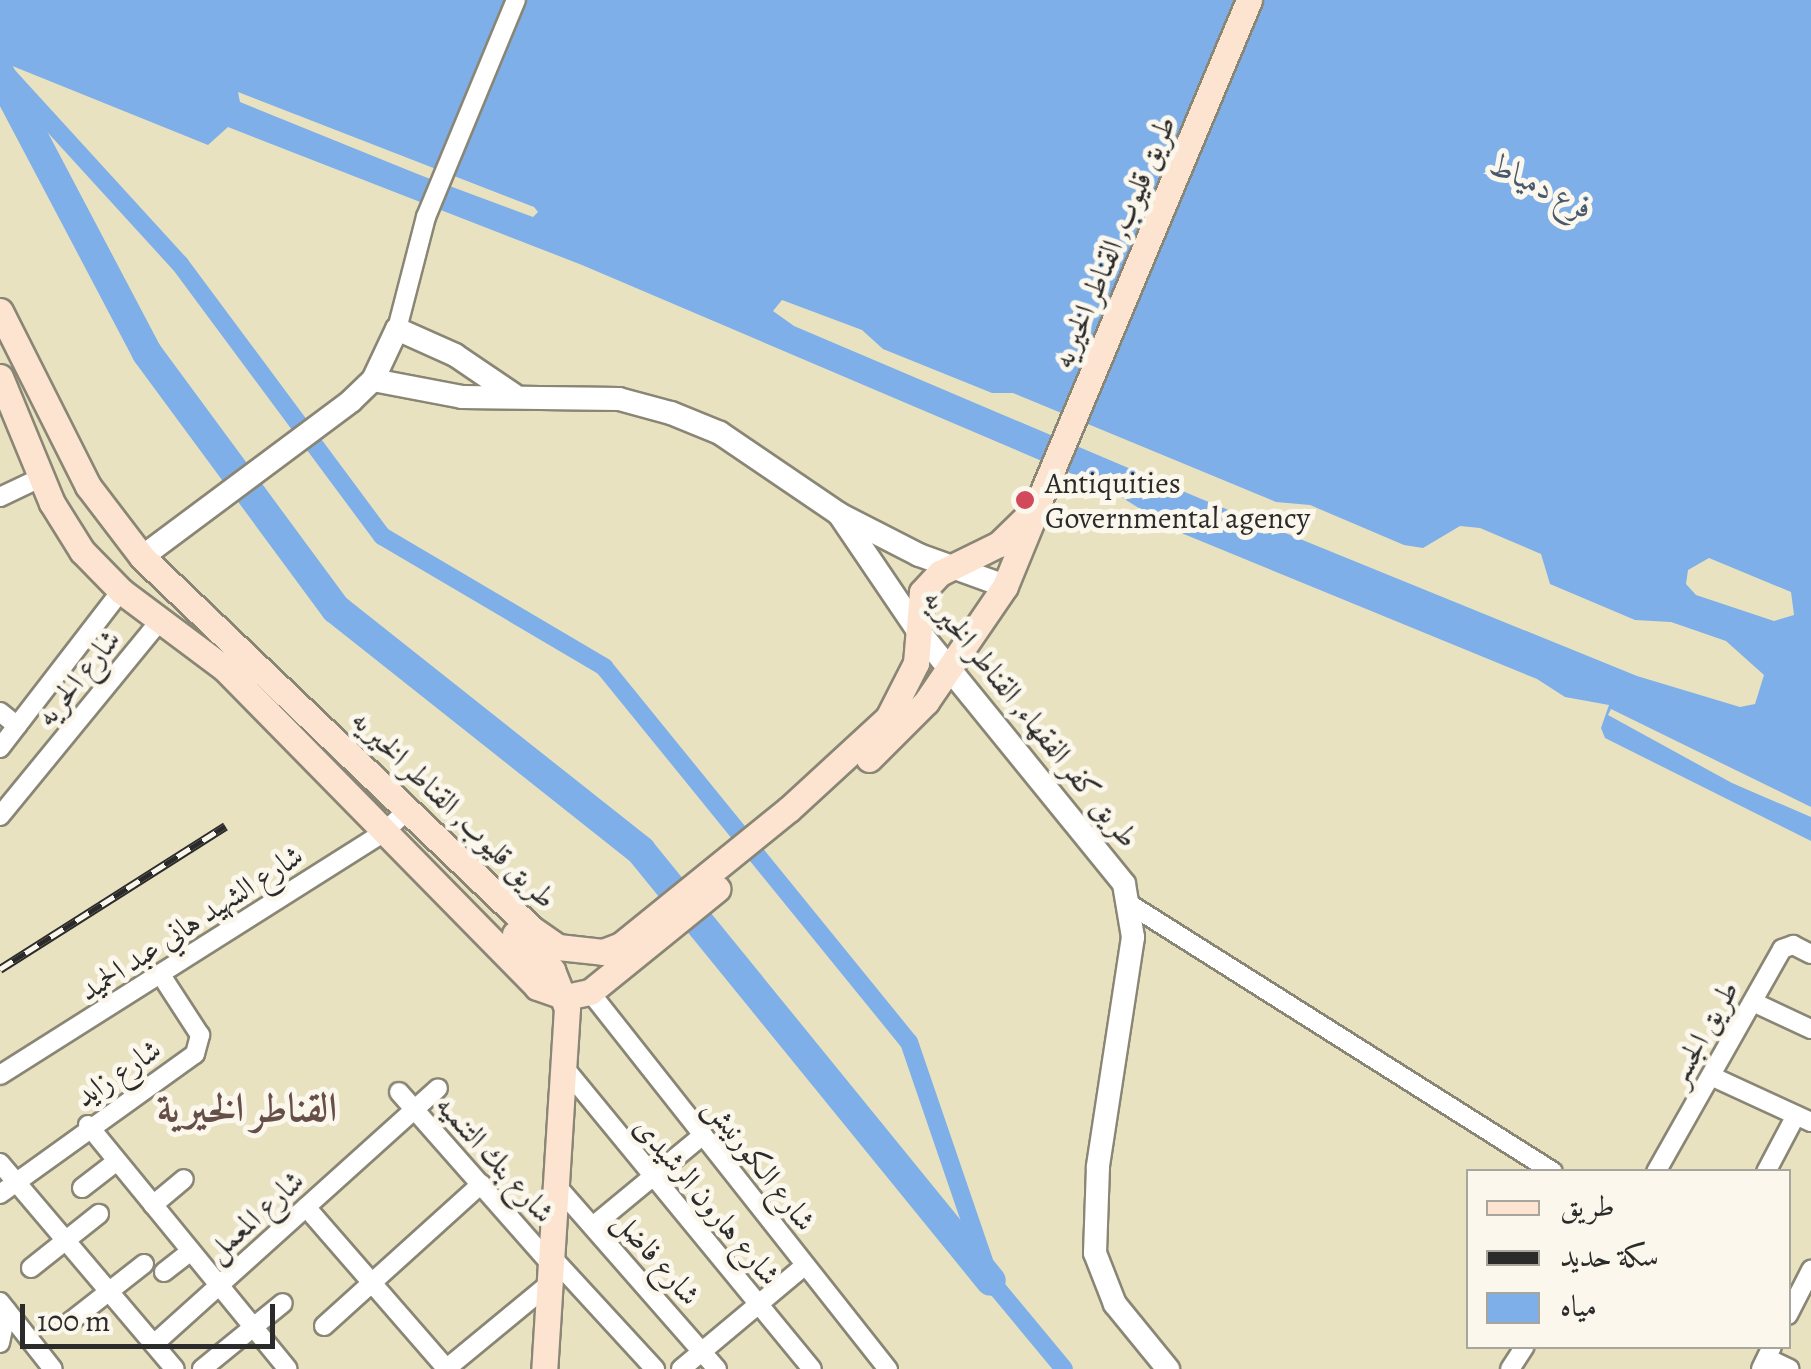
<!DOCTYPE html>
<meta charset="utf-8">
<style>
body{margin:0}
#map{position:relative;width:1811px;height:1369px;overflow:hidden;background:#e9e2c1;font-family:Alegreya,Amiri,serif}
div>[style]{position:absolute}
[style*='--x']{left:calc(var(--x)*1px);top:calc(var(--y)*1px);width:calc(var(--w)*1px);rotate:calc(var(--a)*1deg)}
.water>*{inset:0;background:#7eafe9}
.pier>*{inset:0;background:#e9e2c1}
.canal>*{height:18px;margin:-9px;padding:0 9px;transform-origin:9px;border-radius:9px;background:#7eafe9}
.river>*{height:30px;margin:-15px;padding:0 15px;transform-origin:15px;border-radius:15px;background:#7eafe9}
.roads{filter:drop-shadow(2px 0 #8a8676) drop-shadow(-2px 0 #8a8676) drop-shadow(0 2px #8a8676) drop-shadow(0 -2px #8a8676)}
.minor>*{height:18px;margin:-9px;padding:0 9px;transform-origin:9px;border-radius:9px;background:#fff}
.tertiary>*{height:22px;margin:-11px;padding:0 11px;transform-origin:11px;border-radius:11px;background:#fff}
.secondary>*{height:25px;margin:-12.5px;padding:0 12.5px;transform-origin:12.5px;border-radius:12.5px;background:#fde4d1}
.rail>*{height:9px;margin-top:-4.5px;transform-origin:0;background:repeating-linear-gradient(90deg,#fbf7ec 0 15px,#2b2b2b 0 30px);box-sizing:border-box;border-block:2px solid #2b2b2b}
.dots>*{width:28px;height:28px;translate:-50% -50%;box-sizing:border-box;border:5px solid #fbf7ec;border-radius:50%}
span{translate:-50% -50%;white-space:nowrap;text-align:center;line-height:1.15;-webkit-text-stroke:10px #fbf7ec;paint-order:stroke}
.street-label{font-size:30px;color:#2b2b2b}
.poi-label{font-size:30px;color:#2b2b2b}
.left{translate:0 -50%;text-align:left}
.water-label{font-size:32px;color:#48596e;font-style:italic}
.district-label{font-size:40px;color:#664f49;font-weight:700}
.legend{position:absolute;left:1466px;top:1169px;width:325px;height:180px;box-sizing:border-box;background:#fbf7ec;border:2px solid #a8a59f;margin:0;padding:12px 18px;list-style:none;font-size:30px;color:#2b2b2b}
.legend li{display:flex;align-items:center;gap:20px;height:50px}
.legend b{width:50px;border:2px solid #a8a59f}
.scale{position:absolute;left:20px;top:1304px;width:255px;height:45px;box-sizing:border-box;border:5px solid #2b2b2b;border-top:0;padding-left:12px;font-size:30px;line-height:35px;white-space:nowrap;color:#2b2b2b;-webkit-text-stroke:8px #fbf7ec;paint-order:stroke}
</style>
<div id="map">
<div class="water">
<i style="clip-path:polygon(evenodd,0 0,1811px 0,1811px 841px,1605px 738px,1601px 728px,1609px 705px,1565px 697px,1537px 679px,1174px 530px,1110px 490px,582px 265px,228px 127px,208px 145px,0 61px,0 0,238px 92px,534px 207px,538px 212px,533px 217px,420px 175px,240px 102px,238px 92px,0 0,782px 300px,862px 330px,883px 349px,992px 393px,1013px 393px,1276px 502px,1310px 505px,1404px 545px,1423px 548px,1460px 526px,1480px 528px,1541px 554px,1550px 584px,1635px 620px,1671px 622px,1726px 641px,1764px 675px,1755px 704px,1740px 707px,1637px 676px,1199px 498px,794px 326px,773px 311px,782px 300px,0 0,1709px 558px,1791px 592px,1794px 615px,1774px 621px,1696px 595px,1686px 584px,1688px 570px,1709px 558px)"></i>
</div>
<div class="pier">
<i style="clip-path:polygon(1611px 709px,1811px 807px,1811px 817px,1732px 783px,1608px 715px)"></i>
</div>
<div class="canal">
<i style="--x:0;--y:67;--w:267;--a:47.6"></i>
<i style="--x:180;--y:264;--w:339;--a:53.4"></i>
<i style="--x:382;--y:536;--w:258;--a:30.5"></i>
<i style="--x:604;--y:667;--w:483;--a:50.9"></i>
<i style="--x:909;--y:1042;--w:253;--a:71.1"></i>
<i style="--x:991;--y:1281;--w:114;--a:50.3"></i>
</div>
<div class="river">
<i style="--x:0;--y:74;--w:315;--a:62.2"></i>
<i style="--x:147;--y:353;--w:318;--a:53.6"></i>
<i style="--x:336;--y:609;--w:389;--a:38.4"></i>
<i style="--x:641;--y:851;--w:554;--a:50.86"></i>
</div>
<div class="roads">
<div class="minor">
<i style="--x:397;--y:329;--w:116;--a:-75.5"></i>
<i style="--x:426;--y:217;--w:235;--a:-67.5"></i>
<i style="--x:0;--y:497;--w:44;--a:-25.4"></i>
<i style="--x:0;--y:712;--w:22;--a:39"></i>
<i style="--x:0;--y:748;--w:198;--a:-52.4"></i>
<i style="--x:0;--y:816;--w:254;--a:-50.7"></i>
<i style="--x:1131;--y:905;--w:499;--a:32.3"></i>
<i style="--x:590;--y:992;--w:481;--a:51.7"></i>
<i style="--x:1753;--y:1002;--w:64;--a:25"></i>
<i style="--x:563;--y:1066;--w:392;--a:50.6"></i>
<i style="--x:0;--y:1075;--w:453;--a:-32.3"></i>
<i style="--x:383;--y:833;--w:33;--a:-43"></i>
<i style="--x:1711;--y:1076;--w:110;--a:24.7"></i>
<i style="--x:399;--y:1092;--w:228;--a:48.6"></i>
<i style="--x:88;--y:1125;--w:315;--a:50.7"></i>
<i style="--x:0;--y:1163;--w:270;--a:49.7"></i>
<i style="--x:1656;--y:1172;--w:256;--a:-60.5"></i>
<i style="--x:1782;--y:949;--w:12;--a:-20"></i>
<i style="--x:1793;--y:945;--w:20;--a:27"></i>
<i style="--x:1766;--y:1172;--w:64;--a:-62.2"></i>
<i style="--x:555;--y:1184;--w:246;--a:48.8"></i>
<i style="--x:82;--y:1188;--w:44;--a:-37.6"></i>
<i style="--x:0;--y:1194;--w:240;--a:-35.7"></i>
<i style="--x:195;--y:1054;--w:20;--a:-75"></i>
<i style="--x:200;--y:1035;--w:72;--a:-123"></i>
<i style="--x:153;--y:1205;--w:40;--a:-40"></i>
<i style="--x:306;--y:1207;--w:215;--a:49"></i>
<i style="--x:593;--y:1226;--w:143;--a:-39.6"></i>
<i style="--x:551;--y:1256;--w:154;--a:47.4"></i>
<i style="--x:31;--y:1268;--w:87;--a:-38.5"></i>
<i style="--x:164;--y:1272;--w:34;--a:-38"></i>
<i style="--x:0;--y:1302;--w:85;--a:51.7"></i>
<i style="--x:1788;--y:1315;--w:51;--a:-62.9"></i>
<i style="--x:70;--y:1322;--w:94;--a:-38.1"></i>
<i style="--x:324;--y:1326;--w:212;--a:-42.1"></i>
<i style="--x:0;--y:1343;--w:33;--a:-78"></i>
<i style="--x:154;--y:1344;--w:382;--a:-42"></i>
<i style="--x:1767;--y:1358;--w:25;--a:26"></i>
<i style="--x:202;--y:1369;--w:104;--a:-39.2"></i>
<i style="--x:446;--y:1369;--w:134;--a:-39.5"></i>
<i style="--x:681;--y:1369;--w:160;--a:-39.9"></i>
<i style="--x:1510;--y:1369;--w:27;--a:-57"></i>
<i style="--x:1761;--y:1369;--w:25;--a:-64"></i>
</div>
<div class="tertiary">
<i style="--x:373;--y:380;--w:91;--a:10.8"></i>
<i style="--x:462;--y:397;--w:157;--a:0.7"></i>
<i style="--x:619;--y:399;--w:54;--a:15.1"></i>
<i style="--x:671;--y:413;--w:53;--a:22.2"></i>
<i style="--x:720;--y:433;--w:144;--a:34.2"></i>
<i style="--x:839;--y:514;--w:90;--a:27.1"></i>
<i style="--x:919;--y:555;--w:91;--a:19.8"></i>
<i style="--x:839;--y:514;--w:139;--a:55.9"></i>
<i style="--x:917;--y:629;--w:328;--a:50.9"></i>
<i style="--x:1124;--y:884;--w:54;--a:80.4"></i>
<i style="--x:1133;--y:937;--w:233;--a:98.7"></i>
<i style="--x:1098;--y:1167;--w:86;--a:92"></i>
<i style="--x:1095;--y:1253;--w:55;--a:68.6"></i>
<i style="--x:1115;--y:1304;--w:84;--a:50.8"></i>
<i style="--x:142;--y:557;--w:261;--a:-36.7"></i>
<i style="--x:351;--y:401;--w:30;--a:-44"></i>
<i style="--x:373;--y:380;--w:56;--a:-64.8"></i>
<i style="--x:397;--y:329;--w:64;--a:24.1"></i>
<i style="--x:455;--y:355;--w:71;--a:34.1"></i>
</div>
<div class="secondary">
<i style="--x:0;--y:311;--w:196;--a:63.3"></i>
<i style="--x:88;--y:486;--w:89;--a:52.7"></i>
<i style="--x:142;--y:557;--w:539;--a:43.65"></i>
<i style="--x:532;--y:929;--w:32;--a:35"></i>
<i style="--x:558;--y:947;--w:45;--a:6.3"></i>
<i style="--x:603;--y:952;--w:19;--a:-21"></i>
<i style="--x:621;--y:945;--w:216;--a:-39"></i>
<i style="--x:789;--y:809;--w:134;--a:-42.6"></i>
<i style="--x:888;--y:718;--w:62;--a:-63"></i>
<i style="--x:916;--y:663;--w:71;--a:-85.2"></i>
<i style="--x:922;--y:592;--w:26;--a:-47"></i>
<i style="--x:940;--y:573;--w:66;--a:-26.2"></i>
<i style="--x:999;--y:544;--w:52;--a:-44.2"></i>
<i style="--x:1036;--y:508;--w:551;--a:-67.25"></i>
<i style="--x:0;--y:377;--w:136;--a:67.6"></i>
<i style="--x:52;--y:503;--w:57;--a:58"></i>
<i style="--x:82;--y:551;--w:56;--a:45.7"></i>
<i style="--x:121;--y:591;--w:129;--a:36.8"></i>
<i style="--x:224;--y:668;--w:447;--a:45.5"></i>
<i style="--x:537;--y:987;--w:31;--a:19"></i>
<i style="--x:566;--y:997;--w:25;--a:-12"></i>
<i style="--x:590;--y:992;--w:164;--a:-39"></i>
<i style="--x:869;--y:759;--w:81;--a:-45"></i>
<i style="--x:926;--y:702;--w:140;--a:-55.7"></i>
<i style="--x:1005;--y:586;--w:79;--a:-67.7"></i>
<i style="--x:515;--y:934;--w:52;--a:44.2"></i>
<i style="--x:552;--y:970;--w:41;--a:68.5"></i>
<i style="--x:567;--y:1008;--w:362;--a:93.6"></i>
</div>
</div>
<div class="rail">
<i style="--x:0;--y:969;--w:267;--a:-32.4"></i>
</div>
<div class="dots">
<i style="left:1025px;top:500px;background:#d1495b"></i>
</div>
<div class="street-label">
<span style="left:1114px;top:242px;rotate:-67deg">طريق قليوب, القناطر الخيريه</span>
<span style="left:78px;top:678px;rotate:-51deg">شارع الحريه</span>
<span style="left:1031px;top:718px;rotate:51deg">طريق كفر الفقهاء, القناطر الخيريه</span>
<span style="left:454px;top:809px;rotate:44deg">طريق قليوب, القناطر الخيريه</span>
<span style="left:191px;top:923px;rotate:-33deg">شارع الشهيد هاني عبد الحميد</span>
<span style="left:1703px;top:1033px;rotate:-61deg">طريق الجسر</span>
<span style="left:118px;top:1073px;rotate:-34deg">شارع زايد</span>
<span style="left:495px;top:1159px;rotate:48deg">شارع بنك التنميه</span>
<span style="left:760px;top:1164px;rotate:52deg">شارع الكورنيش</span>
<span style="left:707px;top:1201px;rotate:50deg">شارع هارون الرشيدى</span>
<span style="left:255px;top:1216px;rotate:-42deg">شارع المعمل</span>
<span style="left:657px;top:1258px;rotate:49deg">شارع فاضل</span>
</div>
<div class="poi-label">
<span class="left" style="left:1045px;top:500px">Antiquities<br>Governmental agency</span>
</div>
<div class="water-label">
<span style="left:1542px;top:186px;rotate:26deg">فرع دمياط</span>
</div>
<div class="district-label">
<span style="left:247px;top:1108px">القناطر الخيرية</span>
</div>
<ul class="legend">
<li><b style="height:12px;background:#fde4d1"></b>طريق</li>
<li><b style="height:12px;background:#2b2b2b"></b>سكة حديد</li>
<li><b style="height:28px;background:#7eafe9"></b>مياه</li>
</ul>
<div class="scale">100 m</div>
</div>
